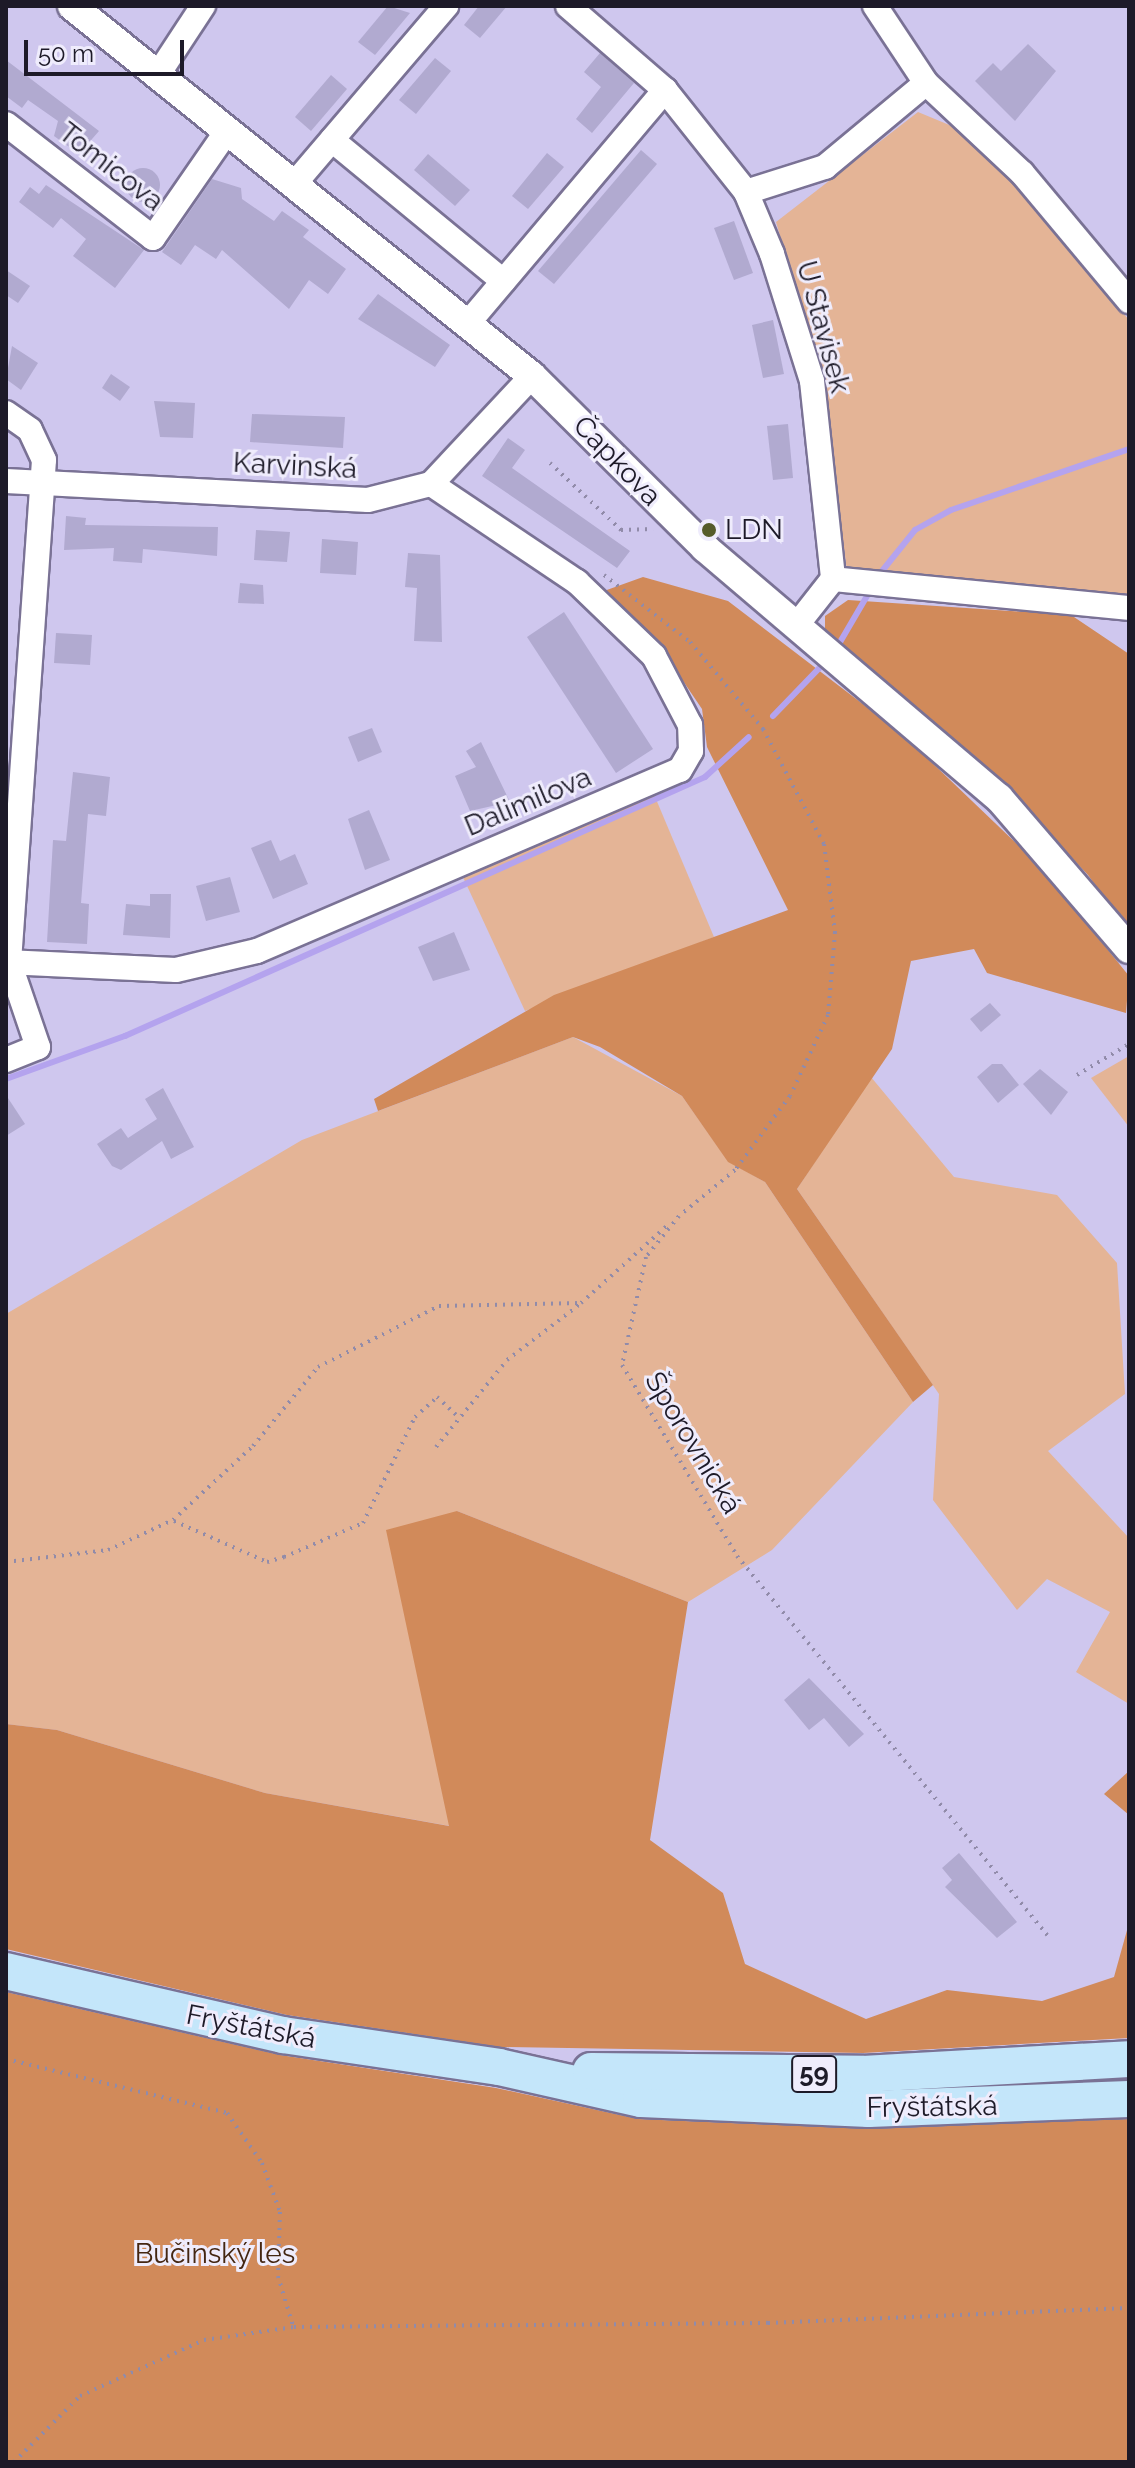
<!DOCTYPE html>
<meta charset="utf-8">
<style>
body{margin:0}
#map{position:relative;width:1135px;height:2468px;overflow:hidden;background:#cfc7ee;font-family:Raleway,sans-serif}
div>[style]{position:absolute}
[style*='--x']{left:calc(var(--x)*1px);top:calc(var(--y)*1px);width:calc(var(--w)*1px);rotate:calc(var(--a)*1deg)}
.green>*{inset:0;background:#e4b496}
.forest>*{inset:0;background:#d18a5a}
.stream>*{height:6px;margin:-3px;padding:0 3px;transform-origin:3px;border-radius:3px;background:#b4a3ee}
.building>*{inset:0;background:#b1aad0}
.round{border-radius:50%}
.path>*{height:4px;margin-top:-2px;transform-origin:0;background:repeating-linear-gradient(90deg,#918ba9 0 2px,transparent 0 8px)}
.roads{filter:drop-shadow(2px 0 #7a7295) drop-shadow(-2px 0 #7a7295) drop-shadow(0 2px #7a7295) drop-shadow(0 -2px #7a7295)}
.minor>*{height:24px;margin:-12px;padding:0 12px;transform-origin:12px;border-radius:12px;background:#fff}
.tertiary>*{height:28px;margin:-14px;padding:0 14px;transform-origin:14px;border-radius:14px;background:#fff}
.primary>*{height:36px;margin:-18px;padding:0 18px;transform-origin:18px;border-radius:18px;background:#c4e6fa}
.dots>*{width:22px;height:22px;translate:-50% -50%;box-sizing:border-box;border:4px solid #efecfc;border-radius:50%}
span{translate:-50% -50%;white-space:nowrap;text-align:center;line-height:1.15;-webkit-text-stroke:6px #efecfc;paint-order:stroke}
.shield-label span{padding:2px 6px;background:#efecfc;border:2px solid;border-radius:6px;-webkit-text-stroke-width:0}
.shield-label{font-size:26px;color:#1d1a28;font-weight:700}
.street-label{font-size:28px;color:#1d1a28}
.poi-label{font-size:28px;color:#1d1a28}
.left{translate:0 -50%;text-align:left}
.park-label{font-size:28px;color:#442612}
.frame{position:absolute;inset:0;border:8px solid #1d1a28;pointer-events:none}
.scale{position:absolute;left:24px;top:40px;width:160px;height:36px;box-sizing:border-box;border:4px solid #1d1a28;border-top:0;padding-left:10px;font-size:24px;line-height:28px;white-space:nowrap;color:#1d1a28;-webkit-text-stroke:6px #efecfc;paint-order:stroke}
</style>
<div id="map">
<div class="green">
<i style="clip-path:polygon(918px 112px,971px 134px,1129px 320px,1129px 598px,847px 571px,822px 381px,776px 222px)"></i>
<i style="clip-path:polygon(653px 792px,714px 937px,525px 1011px,462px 875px)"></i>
<i style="clip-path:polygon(573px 1037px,682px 1096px,728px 1161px,765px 1182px,913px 1402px,772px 1550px,688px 1602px,457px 1511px,450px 1826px,265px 1793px,57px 1730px,6px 1724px,6px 1314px,302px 1140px)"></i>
<i style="clip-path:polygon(1129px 1056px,1129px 1127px,1091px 1078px)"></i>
<i style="clip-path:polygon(871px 1077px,954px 1177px,1057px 1195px,1117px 1263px,1125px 1394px,1048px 1451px,1129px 1538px,1129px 1704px,1076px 1672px,1110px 1612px,1047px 1579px,1017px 1610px,933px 1500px,939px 1394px,797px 1189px)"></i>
</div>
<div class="forest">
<i style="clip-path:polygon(643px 577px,728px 601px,902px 734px,1041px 867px,1129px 976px,1126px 1013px,987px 973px,974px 949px,911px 961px,892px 1049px,797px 1189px,933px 1385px,913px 1402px,765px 1182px,728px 1162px,682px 1096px,600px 1047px,573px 1037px,378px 1111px,374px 1099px,554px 995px,788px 910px,707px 747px,702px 709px,656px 641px,604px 591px)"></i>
<i style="clip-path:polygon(848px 600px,1071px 615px,1129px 654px,1129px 932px,1088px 875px,979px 760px,825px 640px,825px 616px)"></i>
<i style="clip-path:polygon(457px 1511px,688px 1602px,650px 1840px,723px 1893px,745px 1964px,866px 2019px,947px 1990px,1042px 2001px,1114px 1977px,1129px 1923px,1129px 2038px,863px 2053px,501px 2047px,287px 2015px,6px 1949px,6px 1724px,57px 1730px,265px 1793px,449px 1826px,386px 1530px)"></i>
<i style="clip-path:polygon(1129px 1771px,1129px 1815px,1104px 1794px)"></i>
<i style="clip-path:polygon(6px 1992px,280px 2055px,496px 2088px,638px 2119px,869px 2129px,1129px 2119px,1129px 2462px,6px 2462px)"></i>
</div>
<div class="stream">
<i style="--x:878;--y:576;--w:59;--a:-51.2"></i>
<i style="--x:915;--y:530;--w:41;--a:-29.1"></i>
<i style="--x:951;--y:510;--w:188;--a:-18.9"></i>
<i style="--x:836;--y:649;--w:69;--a:-59.7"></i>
<i style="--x:773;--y:716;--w:78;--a:-46"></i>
<i style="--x:6;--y:1079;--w:127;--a:-19.9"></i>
<i style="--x:125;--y:1036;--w:635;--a:-24.06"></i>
<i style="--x:705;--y:777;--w:59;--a:-42.3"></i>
</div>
<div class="building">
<i style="clip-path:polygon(388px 6px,410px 13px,375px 55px,358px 42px)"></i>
<i style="clip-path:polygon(479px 6px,507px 6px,480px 38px,464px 25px)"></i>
<i style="clip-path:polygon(1028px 44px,1056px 71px,1015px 121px,975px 81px,993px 63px,1001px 71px)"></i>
<i style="clip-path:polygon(600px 53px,634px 83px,592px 133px,576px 119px,601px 87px,584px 72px)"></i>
<i style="clip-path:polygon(435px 58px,451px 71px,416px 114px,399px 100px)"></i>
<i style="clip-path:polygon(6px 60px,99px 131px,79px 154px,54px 136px,58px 121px,28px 100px,22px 108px,6px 96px)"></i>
<i style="clip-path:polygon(331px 75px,347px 89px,311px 131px,295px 117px)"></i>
<i style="clip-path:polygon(641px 150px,657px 164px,554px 284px,538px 271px)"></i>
<i style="clip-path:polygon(547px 153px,564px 167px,528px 209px,512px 196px)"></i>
<i style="clip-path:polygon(428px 154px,470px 190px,455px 206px,414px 170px)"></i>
<i class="round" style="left:126px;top:168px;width:34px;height:34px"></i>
<i style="clip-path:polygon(212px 179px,241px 188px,242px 199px,274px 221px,282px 211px,309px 230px,303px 237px,346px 269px,328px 294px,309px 280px,289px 309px,222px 250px,216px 259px,195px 245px,181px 265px,162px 252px)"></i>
<i style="clip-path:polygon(46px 185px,144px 250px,115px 288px,73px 256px,86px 239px,61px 218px,53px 228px,19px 202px,30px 187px,39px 194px)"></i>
<i style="clip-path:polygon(734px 221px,753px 273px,734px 280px,714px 228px)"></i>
<i style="clip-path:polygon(6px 270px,30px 286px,18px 303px,6px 295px)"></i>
<i style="clip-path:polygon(378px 294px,450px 345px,435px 367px,358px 319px)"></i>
<i style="clip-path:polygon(773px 320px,784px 374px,763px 378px,752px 325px)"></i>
<i style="clip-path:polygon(12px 346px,38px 363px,21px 390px,6px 379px)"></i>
<i style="clip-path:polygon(111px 374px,130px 387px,120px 401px,102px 388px)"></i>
<i style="clip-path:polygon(154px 401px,195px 403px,193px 438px,160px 437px)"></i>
<i style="clip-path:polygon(252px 414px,345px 417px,343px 448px,250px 442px)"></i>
<i style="clip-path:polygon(788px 424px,793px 478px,773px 480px,767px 426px)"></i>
<i style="clip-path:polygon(508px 438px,525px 450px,512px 468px,630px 551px,617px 568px,482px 476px)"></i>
<i style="clip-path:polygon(66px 516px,86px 518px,85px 525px,218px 527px,217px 556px,143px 549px,142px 563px,113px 561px,114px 548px,64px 550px)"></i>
<i style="clip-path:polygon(256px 530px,290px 532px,287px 562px,254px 560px)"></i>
<i style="clip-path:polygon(322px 539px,358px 542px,356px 575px,320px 573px)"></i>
<i style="clip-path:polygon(408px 553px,440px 555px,442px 642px,414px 641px,417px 588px,405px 587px)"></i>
<i style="clip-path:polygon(240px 583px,263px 585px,264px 604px,238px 603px)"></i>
<i style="clip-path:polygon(564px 612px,653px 749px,616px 773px,527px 637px)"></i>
<i style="clip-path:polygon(56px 633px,92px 635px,90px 665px,54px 663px)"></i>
<i style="clip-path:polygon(372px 728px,382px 752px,358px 762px,348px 737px)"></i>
<i style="clip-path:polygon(481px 742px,510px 802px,470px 811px,455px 776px,476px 767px,466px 751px)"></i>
<i style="clip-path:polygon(73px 772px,110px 777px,106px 816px,88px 814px,81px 903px,89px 904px,87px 944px,47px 942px,53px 840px,66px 841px)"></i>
<i style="clip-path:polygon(369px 810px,390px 860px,365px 870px,348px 819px)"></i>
<i style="clip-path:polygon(271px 840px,280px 861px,295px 854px,308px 884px,273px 899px,251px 848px)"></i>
<i style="clip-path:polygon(230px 877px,240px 912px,206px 921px,196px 886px)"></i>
<i style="clip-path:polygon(150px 894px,171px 894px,170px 938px,123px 935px,126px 904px,150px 906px)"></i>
<i style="clip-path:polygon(454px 932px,470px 970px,433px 981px,418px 947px)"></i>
<i style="clip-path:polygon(990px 1003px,1001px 1015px,981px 1032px,970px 1019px)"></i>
<i style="clip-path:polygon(992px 1064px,1002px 1064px,1019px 1085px,998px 1103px,977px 1077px)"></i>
<i style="clip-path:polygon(1040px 1069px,1068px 1092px,1051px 1115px,1023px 1084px)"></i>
<i style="clip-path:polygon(163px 1088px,194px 1147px,171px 1159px,162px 1141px,121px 1170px,112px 1166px,97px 1144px,121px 1128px,128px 1138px,157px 1119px,145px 1099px)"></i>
<i style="clip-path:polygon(6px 1095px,25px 1124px,6px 1136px)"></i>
<i style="clip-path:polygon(809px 1678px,864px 1734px,849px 1747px,824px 1718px,809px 1730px,784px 1700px)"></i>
<i style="clip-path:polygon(959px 1853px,1017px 1922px,997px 1938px,945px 1887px,952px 1880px,942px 1868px)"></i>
</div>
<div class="path">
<i style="--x:550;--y:463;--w:98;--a:43.3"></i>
<i style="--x:621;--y:530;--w:32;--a:-2"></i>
<i style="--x:604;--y:575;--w:109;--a:37.9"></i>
<i style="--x:690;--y:642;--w:114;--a:50"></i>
<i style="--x:763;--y:729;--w:130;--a:62.1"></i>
<i style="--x:824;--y:844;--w:89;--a:82.9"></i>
<i style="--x:835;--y:932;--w:83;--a:94.8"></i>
<i style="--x:828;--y:1015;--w:89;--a:115.1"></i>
<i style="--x:790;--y:1096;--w:92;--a:126.6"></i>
<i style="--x:735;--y:1170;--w:72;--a:140.6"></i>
<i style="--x:679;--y:1216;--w:53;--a:128.8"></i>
<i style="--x:646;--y:1257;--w:111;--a:102.5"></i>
<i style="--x:622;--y:1365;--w:223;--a:58.9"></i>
<i style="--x:737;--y:1556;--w:490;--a:50.7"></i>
<i style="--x:1077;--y:1075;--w:61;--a:-30.8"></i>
<i style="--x:436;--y:1447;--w:112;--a:-50.8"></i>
<i style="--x:507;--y:1360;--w:91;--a:-37.4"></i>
<i style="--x:174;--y:1521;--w:102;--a:23.8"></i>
<i style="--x:267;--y:1562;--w:18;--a:-16"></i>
<i style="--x:284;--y:1557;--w:86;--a:-23.3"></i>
<i style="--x:363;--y:1523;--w:118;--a:-63.9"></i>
<i style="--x:415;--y:1417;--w:30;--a:-42"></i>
<i style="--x:437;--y:1397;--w:26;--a:43"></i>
<i style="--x:6;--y:1562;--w:103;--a:-6.7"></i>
<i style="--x:108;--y:1550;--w:72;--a:-24.8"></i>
<i style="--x:173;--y:1520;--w:109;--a:-42.8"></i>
<i style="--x:253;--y:1446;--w:102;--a:-50.6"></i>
<i style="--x:318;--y:1367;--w:136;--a:-26.8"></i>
<i style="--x:439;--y:1306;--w:142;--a:-1.2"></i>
<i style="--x:581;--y:1303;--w:117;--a:-41.9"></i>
<i style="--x:6;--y:2059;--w:228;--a:13.7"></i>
<i style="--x:227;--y:2113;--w:61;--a:55"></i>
<i style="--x:262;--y:2163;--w:52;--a:69.8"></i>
<i style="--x:280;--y:2212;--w:64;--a:91.8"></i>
<i style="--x:278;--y:2276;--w:52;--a:73.3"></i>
<i style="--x:14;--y:2462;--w:93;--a:-45"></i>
<i style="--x:80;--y:2396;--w:136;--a:-24.3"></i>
<i style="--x:204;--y:2340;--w:91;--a:-8.2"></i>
<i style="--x:294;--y:2327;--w:474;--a:-0.5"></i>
<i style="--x:768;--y:2323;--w:361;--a:-2.4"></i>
</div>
<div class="roads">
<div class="minor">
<i style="--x:568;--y:6;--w:128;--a:40.9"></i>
<i style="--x:665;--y:90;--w:130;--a:51.5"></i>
<i style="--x:746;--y:192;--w:67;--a:67.2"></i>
<i style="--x:772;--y:254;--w:133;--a:72.5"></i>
<i style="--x:812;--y:381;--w:199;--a:83.9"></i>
<i style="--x:833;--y:579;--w:60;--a:128.2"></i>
<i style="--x:875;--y:6;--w:92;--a:56.5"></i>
<i style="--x:926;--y:83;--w:132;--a:43.2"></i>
<i style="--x:1022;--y:173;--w:167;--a:50.1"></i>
<i style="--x:157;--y:76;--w:84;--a:-56.7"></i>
<i style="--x:6;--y:124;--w:186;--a:37.8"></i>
<i style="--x:153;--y:238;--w:130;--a:-55.3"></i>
<i style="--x:332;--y:140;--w:222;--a:39.5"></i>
<i style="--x:295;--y:183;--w:233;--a:-49.5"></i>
<i style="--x:746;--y:192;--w:83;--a:-17.6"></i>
<i style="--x:825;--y:167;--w:131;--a:-39.7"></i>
<i style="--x:469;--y:322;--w:304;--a:-49.8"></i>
<i style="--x:6;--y:413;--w:29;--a:35"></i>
<i style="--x:30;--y:430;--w:33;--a:65"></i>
<i style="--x:44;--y:460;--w:503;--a:93.99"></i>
<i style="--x:9;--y:962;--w:90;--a:71.2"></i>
<i style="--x:38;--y:1047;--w:35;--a:158"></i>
<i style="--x:6;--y:481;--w:362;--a:3"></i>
<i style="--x:368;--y:500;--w:65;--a:-14.3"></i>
<i style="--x:431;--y:484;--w:148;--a:-46.9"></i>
<i style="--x:833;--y:579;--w:297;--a:5.6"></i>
<i style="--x:6;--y:962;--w:170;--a:2.7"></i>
<i style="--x:176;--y:970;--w:83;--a:-13.2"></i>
<i style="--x:257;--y:951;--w:460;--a:-23.2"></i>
<i style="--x:680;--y:770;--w:22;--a:-60"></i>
<i style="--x:691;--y:751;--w:26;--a:-92"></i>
<i style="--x:690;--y:725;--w:78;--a:-117.6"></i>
<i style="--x:654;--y:656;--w:107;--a:-136.1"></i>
<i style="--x:577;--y:582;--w:176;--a:-146.1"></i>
</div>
<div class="tertiary">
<i style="--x:72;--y:6;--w:590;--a:38.81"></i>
<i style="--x:532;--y:376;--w:244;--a:44.8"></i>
<i style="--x:705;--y:548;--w:386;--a:40.4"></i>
<i style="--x:999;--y:798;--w:199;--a:49.3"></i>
</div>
<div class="primary">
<i style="--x:6;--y:1971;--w:284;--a:13"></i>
<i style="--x:283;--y:2035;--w:218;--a:8.4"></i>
<i style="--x:499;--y:2067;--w:146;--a:12.7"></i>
<i style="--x:641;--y:2099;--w:228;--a:2.5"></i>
<i style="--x:869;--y:2109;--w:260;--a:-2.2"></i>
<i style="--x:591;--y:2071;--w:272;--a:0.6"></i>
<i style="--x:863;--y:2074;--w:266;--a:-3.2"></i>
</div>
</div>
<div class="dots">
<i style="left:709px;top:530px;background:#565c2a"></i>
</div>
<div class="shield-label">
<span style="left:814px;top:2074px">59</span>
</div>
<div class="street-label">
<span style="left:111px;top:167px;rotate:38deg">Tomicova</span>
<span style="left:823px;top:327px;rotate:75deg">U Stavisek</span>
<span style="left:617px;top:461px;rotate:46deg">Čapkova</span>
<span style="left:295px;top:466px;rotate:3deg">Karvinská</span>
<span style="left:528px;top:802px;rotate:-23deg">Dalimilova</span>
<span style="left:693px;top:1443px;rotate:59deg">Šporovnická</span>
<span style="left:251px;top:2027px;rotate:11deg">Fryštátská</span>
<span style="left:932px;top:2107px;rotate:-1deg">Fryštátská</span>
</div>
<div class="poi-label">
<span class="left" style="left:725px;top:530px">LDN</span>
</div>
<div class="park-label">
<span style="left:215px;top:2254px">Bučinský les</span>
</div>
<div class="frame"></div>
<div class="scale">50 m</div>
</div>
